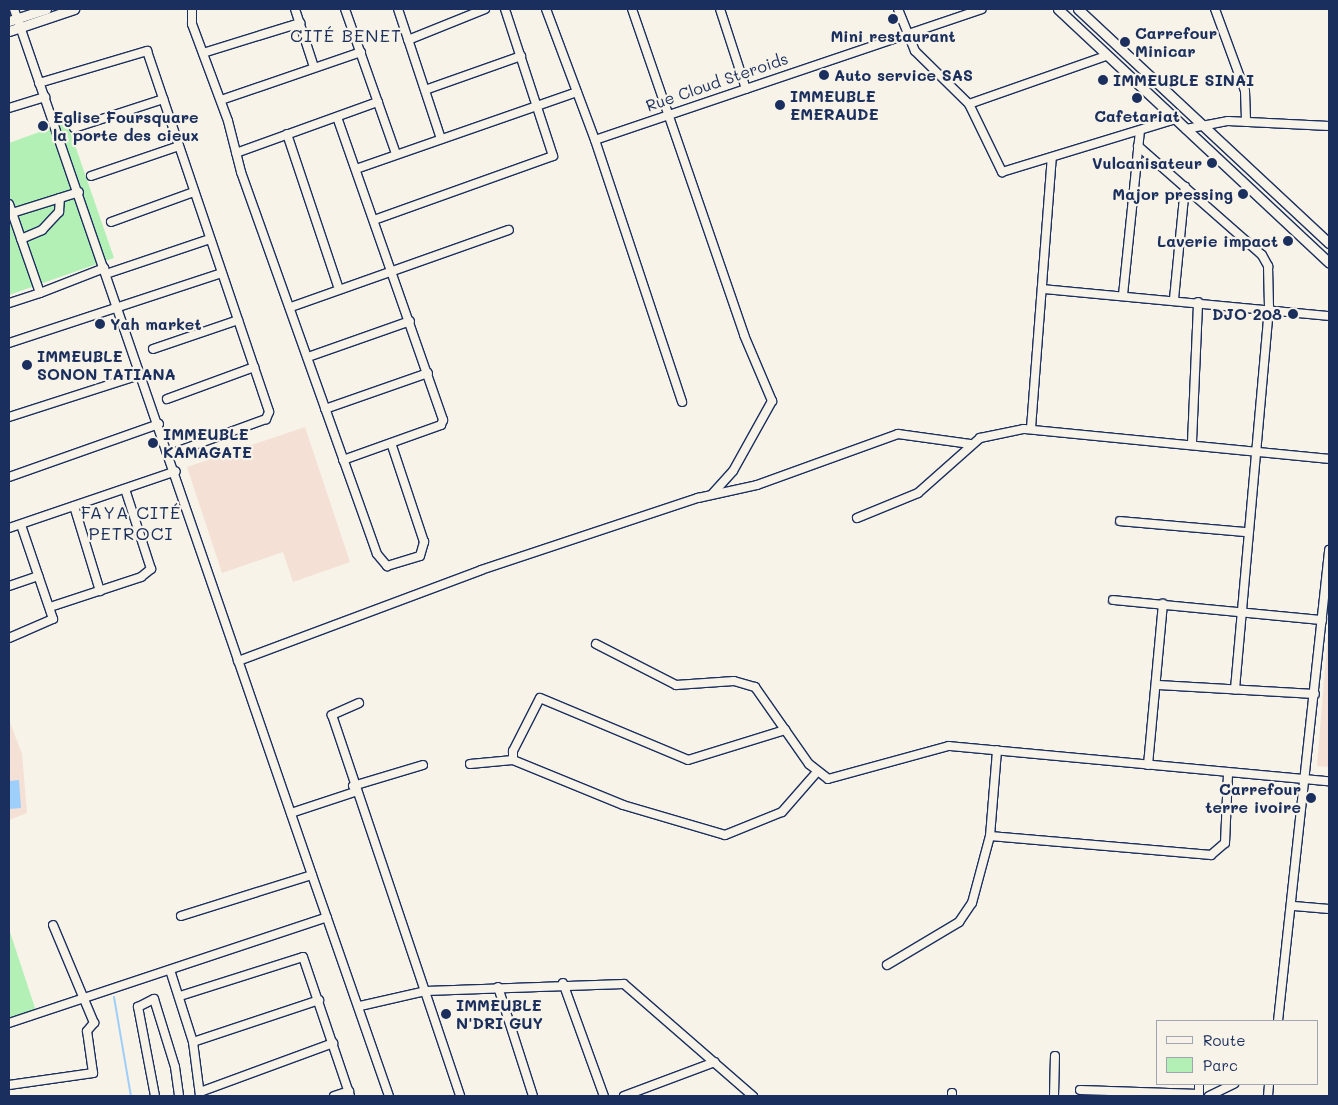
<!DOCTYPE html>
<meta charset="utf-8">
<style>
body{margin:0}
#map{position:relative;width:1338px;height:1105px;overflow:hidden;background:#f7f3e8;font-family:Mali,sans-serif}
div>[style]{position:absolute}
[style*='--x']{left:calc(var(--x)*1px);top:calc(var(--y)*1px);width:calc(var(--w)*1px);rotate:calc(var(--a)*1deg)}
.built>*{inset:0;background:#f4e0d5}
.green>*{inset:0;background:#b3f0b6}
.water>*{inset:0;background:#9ecefa}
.stream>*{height:2px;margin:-1px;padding:0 1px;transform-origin:1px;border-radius:1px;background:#9ecefa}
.roads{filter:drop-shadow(1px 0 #1b2f5e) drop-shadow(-1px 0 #1b2f5e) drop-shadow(0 1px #1b2f5e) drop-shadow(0 -1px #1b2f5e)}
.minor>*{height:8px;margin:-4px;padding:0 4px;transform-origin:4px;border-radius:4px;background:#f7f3e8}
.major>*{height:9px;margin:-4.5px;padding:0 4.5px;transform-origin:4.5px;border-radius:4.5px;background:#f7f3e8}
.dots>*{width:14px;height:14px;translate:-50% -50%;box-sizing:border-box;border:2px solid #f7f3e8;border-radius:50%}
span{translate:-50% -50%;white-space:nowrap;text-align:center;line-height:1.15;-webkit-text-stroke:4.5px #f7f3e8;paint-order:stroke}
.poi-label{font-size:16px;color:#1b2f5e;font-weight:700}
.left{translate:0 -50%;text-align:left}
.right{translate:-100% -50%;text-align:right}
.street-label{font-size:16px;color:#1b2f5e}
.neighbourhood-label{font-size:18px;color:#1b2f5e;letter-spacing:1px}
.frame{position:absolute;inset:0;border:10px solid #1b2f5e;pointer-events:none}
.legend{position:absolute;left:1156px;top:1020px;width:162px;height:65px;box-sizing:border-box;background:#f7f3e8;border:1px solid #9fa5b1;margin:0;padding:6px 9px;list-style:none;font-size:15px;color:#1b2f5e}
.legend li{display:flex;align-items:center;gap:10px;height:25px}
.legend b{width:25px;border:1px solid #9fa5b1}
</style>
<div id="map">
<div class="built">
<i style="clip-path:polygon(305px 427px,350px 562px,293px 582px,283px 552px,222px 573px,187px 467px)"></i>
<i style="clip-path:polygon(1329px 622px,1329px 767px,1317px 766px)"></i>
<i style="clip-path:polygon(9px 720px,22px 754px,27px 813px,9px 820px)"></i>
</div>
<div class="green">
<i style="clip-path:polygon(67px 122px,114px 258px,9px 295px,9px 143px)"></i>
<i style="clip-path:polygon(10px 932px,36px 1011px,9px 1019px,9px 933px)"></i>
</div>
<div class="water">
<i style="clip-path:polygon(19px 780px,21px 808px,9px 809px,9px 781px)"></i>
</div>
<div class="stream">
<i style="--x:114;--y:997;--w:100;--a:80.3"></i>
</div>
<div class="roads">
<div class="minor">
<i style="--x:14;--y:9;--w:916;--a:71.01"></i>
<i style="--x:192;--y:9;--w:15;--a:90"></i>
<i style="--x:192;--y:24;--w:103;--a:69.6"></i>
<i style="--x:228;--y:121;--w:53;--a:75.7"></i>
<i style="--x:241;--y:172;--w:405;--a:70.4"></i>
<i style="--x:377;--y:554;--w:16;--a:50"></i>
<i style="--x:387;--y:566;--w:34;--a:-17"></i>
<i style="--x:420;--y:556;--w:15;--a:-74"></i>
<i style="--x:424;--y:542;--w:104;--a:-108.4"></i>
<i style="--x:295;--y:9;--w:61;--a:71.9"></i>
<i style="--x:345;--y:9;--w:154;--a:70.6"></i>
<i style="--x:398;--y:9;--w:137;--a:71.7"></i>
<i style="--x:546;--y:9;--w:140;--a:69.5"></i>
<i style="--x:595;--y:140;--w:408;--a:-18.7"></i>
<i style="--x:632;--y:9;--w:345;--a:71"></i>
<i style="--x:744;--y:335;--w:72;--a:67"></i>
<i style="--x:772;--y:401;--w:80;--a:119.1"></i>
<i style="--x:733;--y:471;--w:30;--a:132"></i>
<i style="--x:720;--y:9;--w:84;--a:72"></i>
<i style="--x:898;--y:9;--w:45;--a:68"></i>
<i style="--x:915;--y:51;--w:76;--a:44.5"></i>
<i style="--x:969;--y:104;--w:76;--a:64.1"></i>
<i style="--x:1002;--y:172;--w:181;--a:-17"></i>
<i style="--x:1215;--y:9;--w:87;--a:69.9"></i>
<i style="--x:1245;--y:91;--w:31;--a:88"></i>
<i style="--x:408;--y:40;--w:83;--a:-21.9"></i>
<i style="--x:203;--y:53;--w:102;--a:-17.2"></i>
<i style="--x:39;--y:83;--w:113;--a:-16.5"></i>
<i style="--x:147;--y:51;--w:381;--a:71.3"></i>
<i style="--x:269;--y:412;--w:8;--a:113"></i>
<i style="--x:266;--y:419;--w:102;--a:160"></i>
<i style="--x:425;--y:90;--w:102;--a:-19.5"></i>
<i style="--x:221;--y:100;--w:148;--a:-18.9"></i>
<i style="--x:969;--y:104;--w:145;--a:-19.3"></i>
<i style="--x:9;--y:108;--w:38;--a:-17"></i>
<i style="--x:337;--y:117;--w:321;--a:70.7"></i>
<i style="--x:443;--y:420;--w:5;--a:112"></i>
<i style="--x:441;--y:425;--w:104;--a:160.3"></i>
<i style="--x:74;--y:128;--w:94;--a:-18"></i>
<i style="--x:1186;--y:129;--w:43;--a:-10.8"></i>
<i style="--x:1228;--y:121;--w:101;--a:2.8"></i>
<i style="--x:287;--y:134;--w:163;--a:71.5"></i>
<i style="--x:595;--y:140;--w:276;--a:71.6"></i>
<i style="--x:1138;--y:146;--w:165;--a:41.3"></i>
<i style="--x:1262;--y:255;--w:13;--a:61"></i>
<i style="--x:1268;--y:266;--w:42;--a:88.6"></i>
<i style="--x:1269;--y:308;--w:383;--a:95.1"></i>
<i style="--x:236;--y:153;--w:151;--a:-19.8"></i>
<i style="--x:356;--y:169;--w:234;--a:-19.2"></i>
<i style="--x:91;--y:176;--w:93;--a:-18.8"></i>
<i style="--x:9;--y:204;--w:94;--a:70.8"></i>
<i style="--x:40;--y:293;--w:33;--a:162"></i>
<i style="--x:12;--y:213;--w:70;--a:-17.4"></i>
<i style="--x:374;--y:220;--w:190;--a:-19.7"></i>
<i style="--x:553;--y:156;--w:155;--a:-108.1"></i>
<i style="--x:111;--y:222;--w:88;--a:-19.9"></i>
<i style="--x:21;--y:239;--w:23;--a:-23"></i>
<i style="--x:42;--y:230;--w:25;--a:-47"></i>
<i style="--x:59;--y:212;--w:14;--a:-86"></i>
<i style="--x:106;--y:274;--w:110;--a:-18.6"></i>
<i style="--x:1043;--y:289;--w:287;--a:5.4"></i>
<i style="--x:40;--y:293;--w:69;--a:-21.3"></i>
<i style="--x:1123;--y:295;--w:165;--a:-84.1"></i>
<i style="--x:1174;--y:299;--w:113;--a:-84.4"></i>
<i style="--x:291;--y:307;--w:231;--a:-19.5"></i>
<i style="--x:9;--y:343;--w:224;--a:-18.2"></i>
<i style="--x:153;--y:349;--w:90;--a:-18.8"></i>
<i style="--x:308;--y:357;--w:108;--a:-19.4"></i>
<i style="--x:167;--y:399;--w:93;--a:-20.2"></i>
<i style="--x:325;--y:409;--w:109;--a:-19.3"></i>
<i style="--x:9;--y:417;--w:138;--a:-17.8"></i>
<i style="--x:1031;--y:428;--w:271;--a:-85.6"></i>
<i style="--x:1192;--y:442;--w:140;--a:-87.5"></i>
<i style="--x:9;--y:477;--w:159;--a:-19.5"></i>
<i style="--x:74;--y:506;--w:89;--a:73"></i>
<i style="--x:857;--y:518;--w:66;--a:-22.3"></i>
<i style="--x:918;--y:493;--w:83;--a:-41.6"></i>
<i style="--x:980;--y:438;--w:45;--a:-11.6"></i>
<i style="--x:1024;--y:429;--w:306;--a:5.6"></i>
<i style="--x:1120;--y:521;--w:127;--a:5"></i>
<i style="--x:9;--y:528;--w:176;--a:-18.8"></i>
<i style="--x:9;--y:586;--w:31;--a:-19"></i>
<i style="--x:1113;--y:600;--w:210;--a:5.5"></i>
<i style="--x:50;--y:607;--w:96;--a:-18.2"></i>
<i style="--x:141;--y:577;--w:13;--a:-39"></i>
<i style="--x:151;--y:569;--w:84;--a:-108"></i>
<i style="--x:9;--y:638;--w:48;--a:-23.4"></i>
<i style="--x:53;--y:619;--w:99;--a:-108.8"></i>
<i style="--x:596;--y:644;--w:90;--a:27.1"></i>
<i style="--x:676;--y:685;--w:58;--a:-3.9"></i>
<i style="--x:734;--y:681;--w:22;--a:16"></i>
<i style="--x:755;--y:687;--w:94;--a:55"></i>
<i style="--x:809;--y:764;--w:24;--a:38"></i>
<i style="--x:828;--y:779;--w:125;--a:-15.3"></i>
<i style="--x:949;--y:746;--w:382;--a:5.3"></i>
<i style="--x:238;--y:661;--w:259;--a:-20.5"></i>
<i style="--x:481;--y:570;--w:229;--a:-18.4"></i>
<i style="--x:698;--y:498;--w:60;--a:-12.4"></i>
<i style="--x:757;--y:485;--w:150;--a:-19.9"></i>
<i style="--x:898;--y:434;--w:73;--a:7.9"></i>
<i style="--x:1158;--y:685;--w:157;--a:3.3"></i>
<i style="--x:359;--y:703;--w:30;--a:156"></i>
<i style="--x:332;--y:715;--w:402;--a:71.4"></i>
<i style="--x:513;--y:760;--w:9;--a:-90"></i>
<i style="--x:513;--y:751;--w:59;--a:-63"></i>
<i style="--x:540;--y:698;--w:160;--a:22.7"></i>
<i style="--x:688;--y:760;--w:102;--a:-17.2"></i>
<i style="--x:470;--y:764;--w:43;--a:-5.3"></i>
<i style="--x:513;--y:760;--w:119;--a:22.2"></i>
<i style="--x:623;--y:805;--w:106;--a:16.4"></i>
<i style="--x:725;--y:835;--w:61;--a:-22"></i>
<i style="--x:782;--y:812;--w:52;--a:-48.9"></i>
<i style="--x:1148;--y:765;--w:162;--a:-84.7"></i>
<i style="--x:353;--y:786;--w:73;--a:-16.7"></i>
<i style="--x:291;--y:813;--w:67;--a:-18.2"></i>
<i style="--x:990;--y:836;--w:222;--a:4.9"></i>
<i style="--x:1211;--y:855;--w:18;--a:-41"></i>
<i style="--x:1225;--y:843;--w:70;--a:-87.5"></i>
<i style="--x:1294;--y:906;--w:35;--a:5"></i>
<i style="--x:181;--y:916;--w:137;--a:-17.4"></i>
<i style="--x:312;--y:875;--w:234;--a:70.8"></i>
<i style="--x:887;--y:965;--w:84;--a:-30.8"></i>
<i style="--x:959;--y:922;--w:23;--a:-56"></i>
<i style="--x:972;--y:903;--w:69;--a:-75"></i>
<i style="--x:990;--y:836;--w:86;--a:-85.3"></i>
<i style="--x:170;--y:970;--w:76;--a:72.3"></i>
<i style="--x:193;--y:1042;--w:54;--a:82.6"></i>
<i style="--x:563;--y:983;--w:120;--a:70.1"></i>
<i style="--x:498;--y:987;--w:114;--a:72.2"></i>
<i style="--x:180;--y:996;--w:129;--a:-17.6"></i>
<i style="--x:303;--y:957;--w:147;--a:71.3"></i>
<i style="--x:360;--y:1006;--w:68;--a:-12.8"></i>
<i style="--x:426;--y:991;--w:198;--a:-2"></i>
<i style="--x:624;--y:984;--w:171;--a:41"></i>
<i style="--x:1278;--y:1021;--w:474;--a:-83.8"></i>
<i style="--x:9;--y:1023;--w:335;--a:-18.4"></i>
<i style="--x:193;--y:1042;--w:133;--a:-18.4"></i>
<i style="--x:9;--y:1085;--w:85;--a:-8.1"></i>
<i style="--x:93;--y:1073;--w:42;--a:-98.1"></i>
<i style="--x:87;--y:1031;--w:11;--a:-49"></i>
<i style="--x:94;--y:1023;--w:106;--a:-112.7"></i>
<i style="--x:1080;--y:1090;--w:119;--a:1.9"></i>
<i style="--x:200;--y:1092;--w:142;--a:-20.2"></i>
<i style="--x:155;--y:1096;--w:91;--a:-100.8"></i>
<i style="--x:138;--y:1007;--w:18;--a:-27"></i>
<i style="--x:154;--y:999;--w:71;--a:72.8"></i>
<i style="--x:175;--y:1067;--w:29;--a:82"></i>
<i style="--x:334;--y:1096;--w:16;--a:-18"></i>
<i style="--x:624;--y:1096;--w:97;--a:-20.5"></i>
<i style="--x:952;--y:1096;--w:3;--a:-90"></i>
<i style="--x:1054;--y:1096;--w:40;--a:-88.6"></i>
<i style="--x:1199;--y:1096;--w:12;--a:-90"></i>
<i style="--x:1209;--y:1096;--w:28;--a:-26"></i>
<i style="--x:1268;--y:1096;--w:12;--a:-85"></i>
</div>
<div class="major">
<i style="--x:1058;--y:9;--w:371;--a:43.1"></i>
<i style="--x:1078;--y:9;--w:343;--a:43"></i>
<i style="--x:9;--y:21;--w:39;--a:-18"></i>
<i style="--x:9;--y:31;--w:69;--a:-18.7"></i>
</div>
</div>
<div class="dots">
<i style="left:893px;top:19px;background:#1b2f5e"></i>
<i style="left:1125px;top:42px;background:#1b2f5e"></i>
<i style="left:824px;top:75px;background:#1b2f5e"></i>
<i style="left:1103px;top:80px;background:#1b2f5e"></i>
<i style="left:1137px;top:98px;background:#1b2f5e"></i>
<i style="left:780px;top:105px;background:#1b2f5e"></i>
<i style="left:43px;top:126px;background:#1b2f5e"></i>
<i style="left:1212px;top:163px;background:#1b2f5e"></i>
<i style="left:1243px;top:194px;background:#1b2f5e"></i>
<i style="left:1288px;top:241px;background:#1b2f5e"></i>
<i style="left:1293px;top:314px;background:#1b2f5e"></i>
<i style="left:100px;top:324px;background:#1b2f5e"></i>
<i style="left:27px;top:365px;background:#1b2f5e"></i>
<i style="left:153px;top:443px;background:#1b2f5e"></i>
<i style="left:1311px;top:798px;background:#1b2f5e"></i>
<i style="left:446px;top:1014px;background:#1b2f5e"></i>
</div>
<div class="poi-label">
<span class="left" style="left:1135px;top:42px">Carrefour<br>Minicar</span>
<span style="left:893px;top:36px">Mini restaurant</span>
<span class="left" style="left:834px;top:75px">Auto service SAS</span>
<span class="left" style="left:1113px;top:80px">IMMEUBLE SINAI</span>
<span class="left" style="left:790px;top:105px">IMMEUBLE<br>EMERAUDE</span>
<span style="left:1137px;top:116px">Cafetariat</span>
<span class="left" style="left:53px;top:126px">Eglise Foursquare<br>la porte des cieux</span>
<span class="right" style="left:1202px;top:163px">Vulcanisateur</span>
<span class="right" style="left:1233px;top:194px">Major pressing</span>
<span class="right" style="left:1278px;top:241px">Laverie impact</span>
<span class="right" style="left:1282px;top:314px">DJO 208</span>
<span class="left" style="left:110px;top:324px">Yah market</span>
<span class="left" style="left:37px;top:365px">IMMEUBLE<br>SONON TATIANA</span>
<span class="left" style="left:163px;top:443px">IMMEUBLE<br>KAMAGATE</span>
<span class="right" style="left:1301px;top:798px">Carrefour<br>terre ivoire</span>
<span class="left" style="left:456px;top:1014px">IMMEUBLE<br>N'DRI GUY</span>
</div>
<div class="street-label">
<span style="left:717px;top:82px;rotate:-19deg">Rue Cloud Steroids</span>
</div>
<div class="neighbourhood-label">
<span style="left:346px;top:35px">CITÉ BENET</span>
<span style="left:131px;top:523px">FAYA CITÉ<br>PETROCI</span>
</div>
<div class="frame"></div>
<ul class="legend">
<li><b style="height:6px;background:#f7f3e8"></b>Route</li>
<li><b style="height:14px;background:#b3f0b6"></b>Parc</li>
</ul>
</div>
